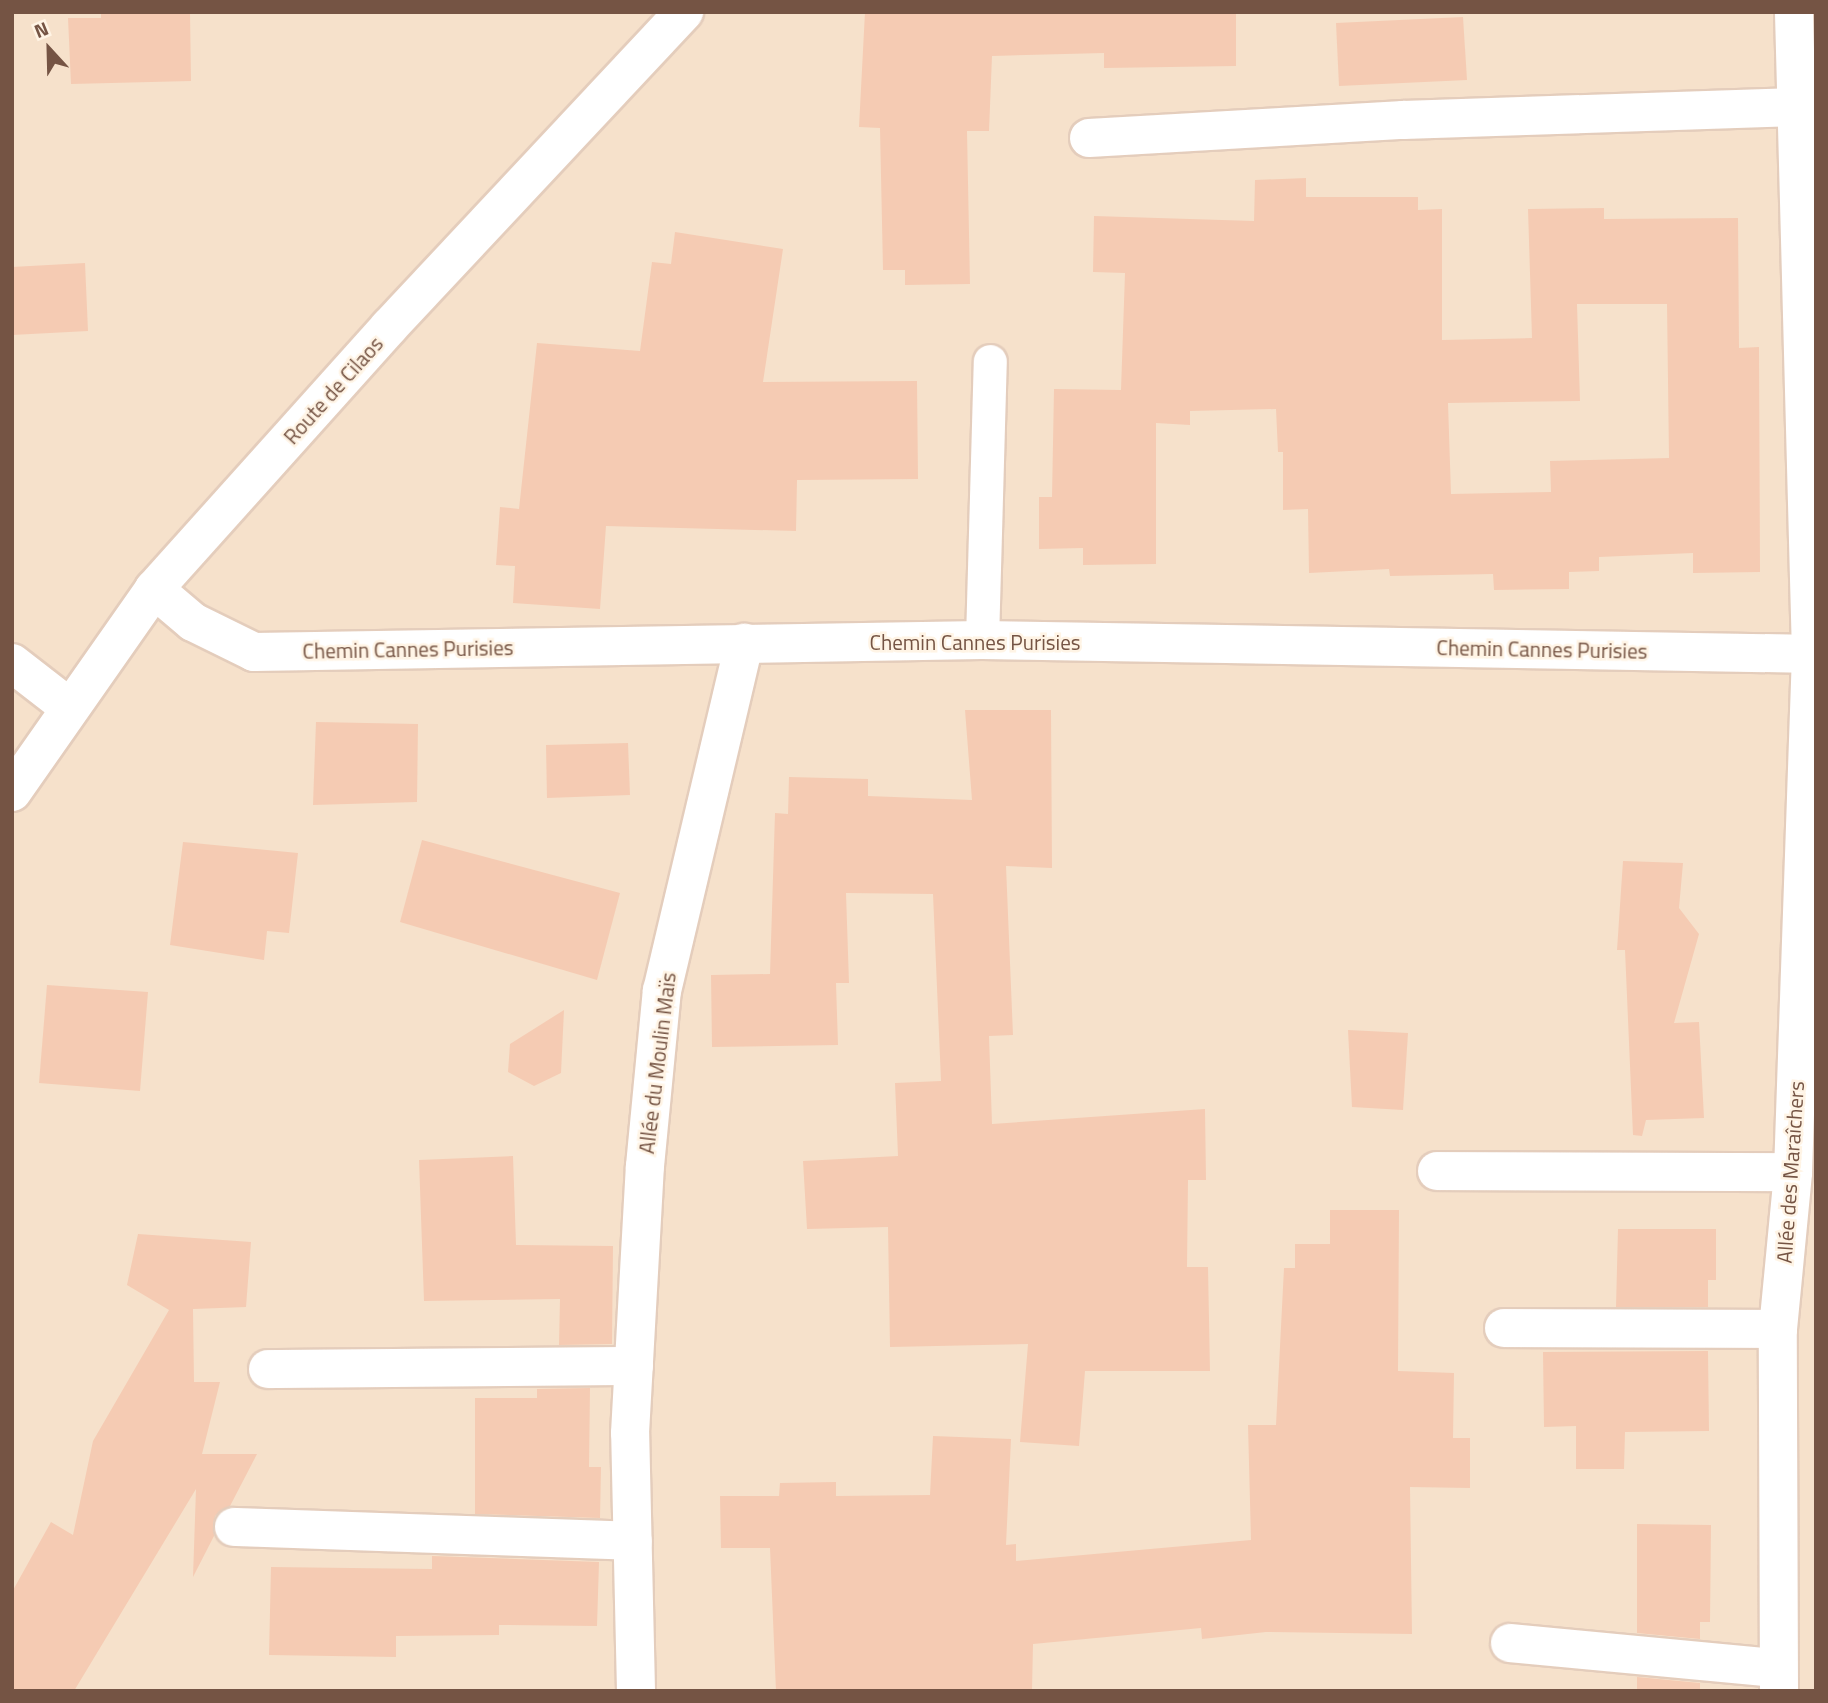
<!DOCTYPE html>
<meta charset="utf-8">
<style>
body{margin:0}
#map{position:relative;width:1828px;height:1703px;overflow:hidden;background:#fef0dd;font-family:"Titillium Web",sans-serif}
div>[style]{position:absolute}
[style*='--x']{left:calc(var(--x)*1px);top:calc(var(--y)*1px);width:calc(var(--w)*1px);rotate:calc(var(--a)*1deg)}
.residential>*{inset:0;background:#f6e1cb}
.building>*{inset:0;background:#f5cbb3}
.roads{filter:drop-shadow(2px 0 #e4cdbc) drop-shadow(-2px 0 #e4cdbc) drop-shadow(0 2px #e4cdbc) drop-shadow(0 -2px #e4cdbc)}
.service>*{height:33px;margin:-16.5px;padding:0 16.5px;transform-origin:16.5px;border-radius:16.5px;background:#fff}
.minor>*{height:38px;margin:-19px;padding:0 19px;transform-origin:19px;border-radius:19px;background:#fff}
.secondary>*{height:38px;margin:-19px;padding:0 19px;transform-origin:19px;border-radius:19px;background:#fff}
span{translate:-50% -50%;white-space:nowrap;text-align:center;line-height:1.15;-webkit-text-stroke:5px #fff4e5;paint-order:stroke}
.street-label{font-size:21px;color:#755444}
.frame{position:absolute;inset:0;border:14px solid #755444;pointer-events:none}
.north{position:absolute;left:14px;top:14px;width:70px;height:70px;-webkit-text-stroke:5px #fff4e5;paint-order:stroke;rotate:338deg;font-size:19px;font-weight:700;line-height:28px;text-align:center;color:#755444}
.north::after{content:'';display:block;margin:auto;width:24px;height:32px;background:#755444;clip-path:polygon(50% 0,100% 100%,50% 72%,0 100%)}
</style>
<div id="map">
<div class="residential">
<i style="clip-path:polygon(12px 12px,1816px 12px,1816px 1691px,12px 1691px)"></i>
</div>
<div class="building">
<i style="clip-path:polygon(101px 12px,190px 12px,191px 81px,71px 84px,68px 18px,101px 18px)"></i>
<i style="clip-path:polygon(865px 12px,1236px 12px,1236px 66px,1104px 68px,1104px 53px,992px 56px,989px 131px,967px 131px,970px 284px,905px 285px,905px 270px,883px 270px,880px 128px,859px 127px)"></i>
<i style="clip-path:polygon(1463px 17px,1467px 80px,1339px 86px,1336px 23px)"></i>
<i style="clip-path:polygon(evenodd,1306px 178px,1306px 197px,1418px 197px,1418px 210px,1442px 209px,1442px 340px,1532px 338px,1528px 209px,1604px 208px,1604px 219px,1738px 218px,1739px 348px,1759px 347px,1760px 572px,1693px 573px,1693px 553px,1599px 557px,1599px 571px,1569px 572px,1569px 589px,1494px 590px,1493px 574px,1390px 576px,1389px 569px,1309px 573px,1308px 509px,1283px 510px,1283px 452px,1278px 452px,1276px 409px,1190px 411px,1190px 425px,1156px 423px,1156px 564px,1083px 565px,1083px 548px,1039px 549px,1039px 497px,1052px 497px,1054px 389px,1121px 390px,1125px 273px,1093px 272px,1094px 216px,1254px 221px,1255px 180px,1306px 178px,1577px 304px,1667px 304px,1669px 458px,1550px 461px,1551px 492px,1451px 494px,1448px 403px,1580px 401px,1577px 304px)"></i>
<i style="clip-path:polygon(675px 232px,783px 249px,763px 382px,917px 381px,918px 479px,797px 480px,796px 531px,606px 526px,600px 609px,513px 603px,515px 566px,496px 565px,500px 507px,519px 509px,537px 343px,640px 351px,652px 262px,671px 264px)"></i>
<i style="clip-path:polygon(85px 263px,88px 331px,12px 335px,12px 267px)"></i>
<i style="clip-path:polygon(965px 710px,1051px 710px,1052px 868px,1006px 866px,1013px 1035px,989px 1036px,992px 1124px,1205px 1109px,1206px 1180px,1188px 1180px,1187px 1267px,1208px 1267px,1210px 1371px,1085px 1371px,1079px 1446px,1020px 1442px,1028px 1344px,890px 1347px,888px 1227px,807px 1229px,803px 1161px,898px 1156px,895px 1083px,941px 1081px,933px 894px,846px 893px,849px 983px,836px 983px,838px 1045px,712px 1047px,711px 975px,770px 974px,775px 813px,788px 814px,789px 777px,868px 779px,868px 796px,972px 800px)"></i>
<i style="clip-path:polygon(316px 722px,418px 724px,417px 802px,313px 805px)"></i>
<i style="clip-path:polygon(628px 743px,630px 795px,547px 798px,546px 745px)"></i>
<i style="clip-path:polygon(422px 840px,620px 893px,597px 980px,400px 922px)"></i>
<i style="clip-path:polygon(183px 842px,298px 853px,289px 933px,267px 931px,264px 960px,170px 945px)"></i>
<i style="clip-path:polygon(1623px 861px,1683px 863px,1679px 908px,1699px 934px,1674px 1023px,1699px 1022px,1704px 1118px,1646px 1120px,1642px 1136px,1633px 1135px,1625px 950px,1617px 950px)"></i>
<i style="clip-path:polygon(47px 985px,148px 992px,140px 1091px,39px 1083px)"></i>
<i style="clip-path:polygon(564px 1010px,561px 1073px,534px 1086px,508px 1072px,510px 1044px)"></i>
<i style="clip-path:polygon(1348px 1030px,1408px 1033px,1403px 1110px,1352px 1107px)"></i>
<i style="clip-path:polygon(513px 1156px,516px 1245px,613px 1246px,612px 1344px,559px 1345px,560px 1299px,424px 1301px,419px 1160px)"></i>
<i style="clip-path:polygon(1330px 1210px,1399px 1210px,1398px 1371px,1454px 1373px,1453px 1438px,1470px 1438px,1470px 1488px,1410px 1487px,1412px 1634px,1266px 1632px,1202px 1639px,1201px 1628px,1033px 1644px,1032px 1691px,776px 1691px,770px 1548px,721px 1548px,720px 1496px,779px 1496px,780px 1483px,836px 1482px,836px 1496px,930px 1495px,933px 1436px,1011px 1439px,1006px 1545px,1016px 1544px,1016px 1561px,1251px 1540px,1248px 1425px,1276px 1425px,1284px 1268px,1295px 1268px,1295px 1244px,1330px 1244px)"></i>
<i style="clip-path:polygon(1618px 1229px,1716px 1229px,1716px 1280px,1708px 1280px,1708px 1307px,1616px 1307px)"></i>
<i style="clip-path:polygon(138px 1234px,251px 1242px,246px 1307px,193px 1309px,194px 1382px,220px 1382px,202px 1454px,257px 1454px,230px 1506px,215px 1516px,214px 1536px,193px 1577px,196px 1489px,74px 1691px,12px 1691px,12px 1592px,51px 1522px,73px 1535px,93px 1441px,169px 1310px,127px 1285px)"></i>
<i style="clip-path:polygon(1708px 1351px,1709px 1431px,1625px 1432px,1624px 1469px,1576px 1469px,1576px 1426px,1544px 1427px,1543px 1352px)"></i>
<i style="clip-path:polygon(590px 1388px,589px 1467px,601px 1467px,600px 1518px,475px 1514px,475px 1398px,537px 1398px,537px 1389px)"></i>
<i style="clip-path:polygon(1637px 1524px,1711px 1525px,1710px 1622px,1700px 1622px,1700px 1639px,1637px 1633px)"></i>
<i style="clip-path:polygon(432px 1556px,599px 1562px,597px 1626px,499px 1625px,499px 1635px,396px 1636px,396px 1657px,269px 1655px,271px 1567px,432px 1569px)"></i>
<i style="clip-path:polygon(1637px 1677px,1700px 1683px,1700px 1691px,1637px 1691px)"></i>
</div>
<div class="roads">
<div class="service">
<i style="--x:982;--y:640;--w:279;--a:-88.4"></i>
</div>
<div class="minor">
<i style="--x:1089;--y:138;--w:315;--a:-3.3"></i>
<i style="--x:1403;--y:120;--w:394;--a:-1.9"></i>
<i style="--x:154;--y:589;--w:51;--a:40.2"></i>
<i style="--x:193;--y:622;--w:68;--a:26.2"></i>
<i style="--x:254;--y:652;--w:728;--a:-0.94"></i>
<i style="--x:982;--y:640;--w:834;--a:0.96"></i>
<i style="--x:12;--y:663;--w:73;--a:37.8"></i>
<i style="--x:1437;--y:1171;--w:356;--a:0.2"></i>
<i style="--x:1504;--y:1328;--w:274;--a:0.2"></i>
<i style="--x:268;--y:1369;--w:366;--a:-0.5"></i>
<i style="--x:234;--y:1527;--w:399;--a:2"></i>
<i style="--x:1510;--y:1643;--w:267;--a:5.4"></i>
<i style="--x:636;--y:1691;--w:258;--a:-91.3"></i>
<i style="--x:630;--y:1433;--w:267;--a:-86.8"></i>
<i style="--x:645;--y:1166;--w:176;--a:-84.5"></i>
<i style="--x:662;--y:991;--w:358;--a:-76.7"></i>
<i style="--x:1779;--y:1691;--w:362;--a:-90.2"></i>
<i style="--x:1778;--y:1329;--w:158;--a:-84.5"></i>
<i style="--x:1793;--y:1172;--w:518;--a:-88.01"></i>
<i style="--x:1811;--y:654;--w:642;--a:-91.52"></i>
</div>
<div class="secondary">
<i style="--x:12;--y:792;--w:248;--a:-55"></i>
<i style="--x:154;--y:589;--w:352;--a:-48.1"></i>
<i style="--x:389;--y:327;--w:432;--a:-46.9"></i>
</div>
</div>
<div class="street-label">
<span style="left:333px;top:390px;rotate:-48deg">Route de Cilaos</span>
<span style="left:975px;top:642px">Chemin Cannes Purisies</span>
<span style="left:408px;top:649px;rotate:-1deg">Chemin Cannes Purisies</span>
<span style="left:1542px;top:649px;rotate:1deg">Chemin Cannes Purisies</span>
<span style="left:657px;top:1063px;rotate:-83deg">Allée du Moulin Maïs</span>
<span style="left:1790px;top:1172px;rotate:-86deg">Allée des Maraîchers</span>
</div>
<div class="frame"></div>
<div class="north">N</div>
</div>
